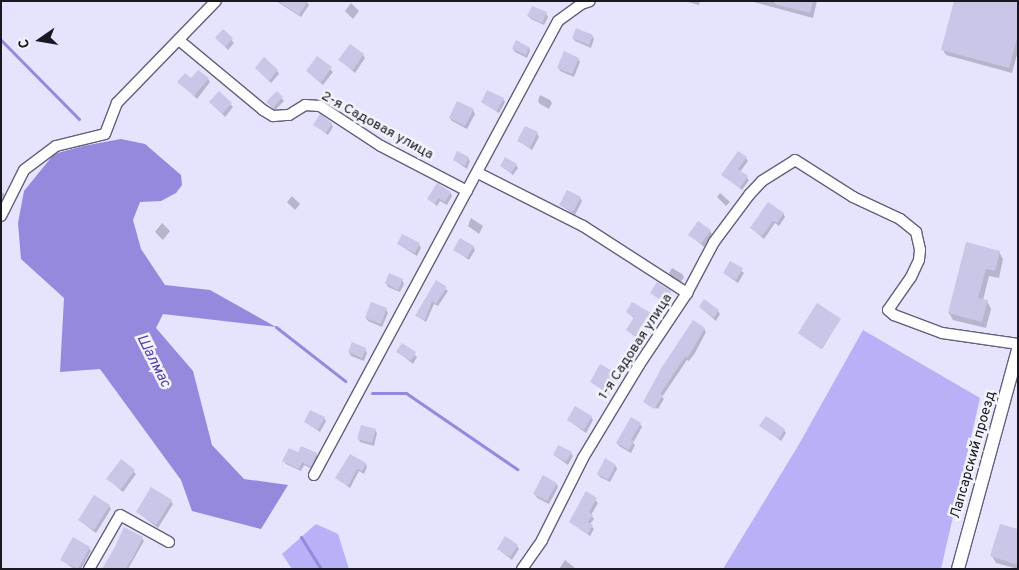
<!DOCTYPE html>
<meta charset="utf-8">
<style>
body{margin:0}
#map{position:relative;width:1019px;height:570px;overflow:hidden;background:#e5e3fe;font-family:Overpass,sans-serif}
div>[style]{position:absolute}
[style*='--x']{left:calc(var(--x)*1px);top:calc(var(--y)*1px);width:calc(var(--w)*1px);rotate:calc(var(--a)*1deg)}
.green>*{inset:0;background:#b9b1f8}
.water>*{inset:0;background:#9589de}
.shadow>*{inset:0;background:#0003}
.stream>*{height:3px;margin:-1.5px;padding:0 1.5px;transform-origin:1.5px;border-radius:1.5px;background:#9589de}
.building>*{inset:0;background:#c9c6e7}
.roads{filter:drop-shadow(1px 0 #62607c) drop-shadow(-1px 0 #62607c) drop-shadow(0 1px #62607c) drop-shadow(0 -1px #62607c)}
.minor>*{height:10px;margin:-5px;padding:0 5px;transform-origin:5px;border-radius:5px;background:#fff}
.tertiary>*{height:12px;margin:-6px;padding:0 6px;transform-origin:6px;border-radius:6px;background:#fff}
span{translate:-50% -50%;white-space:nowrap;text-align:center;line-height:1.15;-webkit-text-stroke:5px #f3f3fa;paint-order:stroke}
.street-label{font-size:14px;color:#181722}
.water-label{font-size:15px;color:#563fa4;font-style:italic}
.frame{position:absolute;inset:0;border:2px solid #181722;pointer-events:none}
.north{position:absolute;left:15px;top:15px;width:50px;height:50px;-webkit-text-stroke:4px #f3f3fa;paint-order:stroke;rotate:257deg;font-size:14px;font-weight:700;line-height:20px;text-align:center;color:#181722}
.north::after{content:'';display:block;margin:auto;width:18px;height:22px;background:#181722;clip-path:polygon(50% 0,100% 100%,50% 72%,0 100%)}
</style>
<div id="map">
<div class="green">
<i style="clip-path:polygon(863px 330px,980px 398px,941px 569px,723px 569px,798px 446px)"></i>
<i style="clip-path:polygon(316px 524px,338px 534px,349px 569px,292px 569px,282px 554px)"></i>
</div>
<div class="water">
<i style="clip-path:polygon(121px 139px,145px 144px,181px 175px,182px 185px,176px 193px,161px 201px,140px 202px,133px 220px,141px 249px,165px 285px,210px 290px,276px 327px,163px 314px,156px 328px,193px 371px,212px 445px,244px 479px,288px 485px,261px 529px,192px 511px,181px 480px,100px 369px,60px 372px,64px 298px,21px 259px,18px 223px,24px 191px,54px 154px,83px 146px)"></i>
</div>
<div class="shadow">
<i style="clip-path:polygon(276px 1px,306px 1px,309px 5px,301px 17px)"></i>
<i style="clip-path:polygon(684px 1px,700px 1px,699px 5px)"></i>
<i style="clip-path:polygon(750px 1px,817px 1px,813px 18px)"></i>
<i style="clip-path:polygon(1018px 1px,1018px 51px,1012px 73px,946px 55px,943px 50px)"></i>
<i style="clip-path:polygon(351px 3px,359px 11px,353px 19px,345px 11px)"></i>
<i style="clip-path:polygon(546px 13px,548px 17px,544px 25px,531px 19px,529px 16px)"></i>
<i style="clip-path:polygon(223px 31px,234px 43px,228px 50px,217px 38px)"></i>
<i style="clip-path:polygon(592px 36px,594px 39px,591px 48px,575px 41px,573px 38px)"></i>
<i style="clip-path:polygon(529px 47px,530px 51px,527px 58px,515px 52px,513px 49px)"></i>
<i style="clip-path:polygon(363px 55px,365px 58px,355px 73px,340px 60px)"></i>
<i style="clip-path:polygon(318px 58px,333px 72px,323px 85px,307px 71px)"></i>
<i style="clip-path:polygon(578px 59px,580px 62px,574px 77px,560px 71px,559px 68px)"></i>
<i style="clip-path:polygon(256px 68px,277px 71px,279px 74px,271px 83px)"></i>
<i style="clip-path:polygon(208px 79px,210px 82px,197px 99px,179px 82px)"></i>
<i style="clip-path:polygon(219px 93px,233px 107px,225px 117px,211px 102px)"></i>
<i style="clip-path:polygon(277px 93px,284px 101px,275px 110px,268px 102px)"></i>
<i style="clip-path:polygon(540px 95px,550px 100px,552px 103px,549px 109px,540px 104px,538px 101px)"></i>
<i style="clip-path:polygon(503px 99px,505px 102px,499px 113px,482px 102px)"></i>
<i style="clip-path:polygon(473px 110px,475px 114px,467px 129px,452px 121px,450px 118px)"></i>
<i style="clip-path:polygon(331px 123px,333px 127px,328px 135px,315px 125px)"></i>
<i style="clip-path:polygon(537px 133px,539px 137px,532px 150px,519px 141px)"></i>
<i style="clip-path:polygon(468px 158px,470px 161px,467px 169px,454px 160px)"></i>
<i style="clip-path:polygon(746px 158px,748px 161px,740px 172px,749px 180px,742px 190px,723px 175px)"></i>
<i style="clip-path:polygon(516px 165px,518px 168px,513px 175px,501px 166px)"></i>
<i style="clip-path:polygon(1px 191px,6px 196px,1px 205px)"></i>
<i style="clip-path:polygon(450px 192px,452px 196px,447px 205px,440px 201px,437px 206px,429px 199px)"></i>
<i style="clip-path:polygon(720px 193px,730px 202px,726px 206px,717px 197px)"></i>
<i style="clip-path:polygon(292px 196px,300px 204px,295px 210px,287px 202px)"></i>
<i style="clip-path:polygon(580px 198px,582px 201px,575px 215px,560px 205px)"></i>
<i style="clip-path:polygon(783px 213px,785px 217px,779px 226px,775px 223px,764px 239px,751px 228px)"></i>
<i style="clip-path:polygon(471px 218px,483px 226px,479px 234px,468px 226px)"></i>
<i style="clip-path:polygon(162px 223px,170px 231px,163px 240px,155px 232px)"></i>
<i style="clip-path:polygon(710px 231px,712px 234px,704px 247px,690px 235px)"></i>
<i style="clip-path:polygon(398px 244px,419px 244px,421px 248px,417px 256px)"></i>
<i style="clip-path:polygon(473px 246px,475px 250px,469px 260px,455px 250px)"></i>
<i style="clip-path:polygon(999px 252px,1003px 259px,999px 278px,989px 276px,983px 300px,987px 301px,991px 309px,986px 328px,953px 320px,949px 313px)"></i>
<i style="clip-path:polygon(730px 262px,744px 273px,738px 283px,724px 273px)"></i>
<i style="clip-path:polygon(672px 268px,682px 274px,684px 277px,681px 282px,671px 276px,669px 273px)"></i>
<i style="clip-path:polygon(402px 280px,404px 284px,400px 292px,388px 287px,386px 283px)"></i>
<i style="clip-path:polygon(436px 282px,448px 291px,438px 306px,434px 304px,426px 322px,417px 316px)"></i>
<i style="clip-path:polygon(657px 283px,672px 295px,667px 305px,651px 293px)"></i>
<i style="clip-path:polygon(700px 307px,718px 311px,720px 314px,716px 321px)"></i>
<i style="clip-path:polygon(386px 309px,388px 313px,382px 327px,368px 321px,366px 318px)"></i>
<i style="clip-path:polygon(627px 312px,655px 317px,657px 320px,652px 329px,648px 326px,639px 340px,627px 330px,635px 319px)"></i>
<i style="clip-path:polygon(840px 319px,822px 349px,799px 333px)"></i>
<i style="clip-path:polygon(704px 329px,706px 332px,695px 353px,689px 361px,687px 360px,662px 397px,664px 399px,658px 409px,646px 402px)"></i>
<i style="clip-path:polygon(402px 345px,417px 357px,413px 364px,398px 352px)"></i>
<i style="clip-path:polygon(365px 349px,367px 353px,364px 361px,351px 356px,349px 352px)"></i>
<i style="clip-path:polygon(615px 374px,617px 378px,608px 394px,592px 382px)"></i>
<i style="clip-path:polygon(591px 417px,593px 420px,586px 433px,568px 420px)"></i>
<i style="clip-path:polygon(324px 418px,326px 421px,320px 432px,305px 422px)"></i>
<i style="clip-path:polygon(640px 424px,642px 427px,633px 443px,635px 445px,631px 453px,619px 446px,617px 443px)"></i>
<i style="clip-path:polygon(761px 426px,784px 430px,786px 433px,781px 441px)"></i>
<i style="clip-path:polygon(375px 430px,377px 433px,374px 446px,360px 442px,359px 439px)"></i>
<i style="clip-path:polygon(571px 453px,573px 456px,568px 465px,554px 455px)"></i>
<i style="clip-path:polygon(298px 454px,316px 454px,318px 458px,312px 469px,304px 465px,301px 471px,286px 464px,284px 461px)"></i>
<i style="clip-path:polygon(121px 461px,136px 474px,123px 492px,108px 479px)"></i>
<i style="clip-path:polygon(366px 464px,367px 467px,364px 474px,359px 471px,350px 488px,336px 478px)"></i>
<i style="clip-path:polygon(616px 466px,617px 469px,610px 482px,600px 477px,598px 474px)"></i>
<i style="clip-path:polygon(556px 483px,558px 487px,549px 504px,537px 498px,535px 494px)"></i>
<i style="clip-path:polygon(587px 493px,598px 503px,591px 515px,594px 519px,590px 524px,594px 529px,590px 536px,570px 522px)"></i>
<i style="clip-path:polygon(171px 501px,173px 504px,158px 528px,137px 512px)"></i>
<i style="clip-path:polygon(109px 506px,111px 509px,96px 533px,79px 520px)"></i>
<i style="clip-path:polygon(1018px 530px,1018px 569px,996px 563px,992px 556px)"></i>
<i style="clip-path:polygon(142px 538px,144px 541px,128px 569px,103px 569px)"></i>
<i style="clip-path:polygon(517px 546px,519px 549px,512px 560px,498px 549px)"></i>
<i style="clip-path:polygon(89px 548px,91px 551px,81px 569px,74px 569px,62px 560px)"></i>
<i style="clip-path:polygon(565px 560px,576px 569px,559px 569px)"></i>
</div>
<div class="stream">
<i style="--x:1;--y:40;--w:111;--a:45.4"></i>
<i style="--x:276;--y:327;--w:88;--a:38"></i>
<i style="--x:372;--y:393;--w:34;--a:0"></i>
<i style="--x:406;--y:393;--w:135;--a:34.4"></i>
<i style="--x:301;--y:537;--w:38;--a:58"></i>
</div>
<div class="building">
<i style="clip-path:polygon(278px 1px,308px 1px,299px 15px)"></i>
<i style="clip-path:polygon(775px 1px,813px 1px,810px 13px,774px 4px)"></i>
<i style="clip-path:polygon(954px 1px,1018px 1px,1018px 35px,1009px 68px,941px 50px)"></i>
<i style="clip-path:polygon(532px 6px,547px 12px,542px 23px,527px 16px)"></i>
<i style="clip-path:polygon(576px 28px,593px 35px,589px 45px,572px 38px)"></i>
<i style="clip-path:polygon(223px 29px,233px 38px,225px 47px,215px 38px)"></i>
<i style="clip-path:polygon(516px 40px,529px 47px,526px 55px,512px 49px)"></i>
<i style="clip-path:polygon(350px 44px,364px 54px,353px 70px,338px 60px)"></i>
<i style="clip-path:polygon(564px 51px,579px 58px,572px 74px,557px 68px)"></i>
<i style="clip-path:polygon(317px 56px,332px 67px,321px 82px,306px 71px)"></i>
<i style="clip-path:polygon(264px 57px,278px 70px,269px 81px,255px 68px)"></i>
<i style="clip-path:polygon(198px 70px,209px 78px,194px 96px,177px 82px,185px 73px,191px 78px)"></i>
<i style="clip-path:polygon(487px 90px,504px 98px,497px 111px,481px 102px)"></i>
<i style="clip-path:polygon(219px 91px,232px 103px,222px 114px,209px 102px)"></i>
<i style="clip-path:polygon(277px 91px,283px 97px,273px 108px,266px 102px)"></i>
<i style="clip-path:polygon(457px 101px,474px 109px,465px 126px,449px 118px)"></i>
<i style="clip-path:polygon(320px 114px,332px 123px,326px 133px,313px 125px)"></i>
<i style="clip-path:polygon(525px 126px,538px 132px,530px 148px,517px 141px)"></i>
<i style="clip-path:polygon(457px 151px,469px 157px,465px 166px,453px 160px)"></i>
<i style="clip-path:polygon(738px 151px,747px 157px,738px 169px,748px 176px,740px 188px,721px 175px)"></i>
<i style="clip-path:polygon(505px 157px,517px 164px,511px 173px,500px 166px)"></i>
<i style="clip-path:polygon(437px 183px,451px 192px,445px 202px,438px 198px,435px 204px,427px 199px)"></i>
<i style="clip-path:polygon(567px 190px,581px 197px,573px 212px,559px 205px)"></i>
<i style="clip-path:polygon(768px 202px,784px 213px,777px 223px,773px 221px,762px 236px,750px 228px)"></i>
<i style="clip-path:polygon(698px 221px,711px 230px,701px 244px,688px 235px)"></i>
<i style="clip-path:polygon(402px 234px,420px 243px,415px 253px,397px 244px)"></i>
<i style="clip-path:polygon(460px 238px,474px 246px,467px 258px,453px 250px)"></i>
<i style="clip-path:polygon(966px 242px,1000px 251px,995px 271px,986px 269px,978px 298px,988px 300px,982px 322px,948px 313px)"></i>
<i style="clip-path:polygon(730px 261px,743px 268px,736px 280px,723px 273px)"></i>
<i style="clip-path:polygon(389px 273px,403px 279px,398px 290px,385px 283px)"></i>
<i style="clip-path:polygon(436px 280px,447px 287px,436px 304px,432px 301px,425px 320px,415px 316px)"></i>
<i style="clip-path:polygon(657px 282px,671px 291px,665px 302px,650px 293px)"></i>
<i style="clip-path:polygon(704px 299px,719px 310px,714px 318px,699px 307px)"></i>
<i style="clip-path:polygon(371px 302px,387px 308px,381px 324px,365px 318px)"></i>
<i style="clip-path:polygon(632px 302px,656px 316px,650px 326px,646px 324px,637px 337px,626px 330px,634px 317px,626px 312px)"></i>
<i style="clip-path:polygon(817px 303px,841px 319px,821px 349px,798px 333px)"></i>
<i style="clip-path:polygon(693px 320px,705px 328px,693px 349px,687px 358px,685px 357px,660px 394px,663px 395px,654px 409px,643px 402px,662px 367px)"></i>
<i style="clip-path:polygon(352px 342px,366px 348px,362px 358px,348px 352px)"></i>
<i style="clip-path:polygon(402px 343px,416px 352px,411px 361px,396px 352px)"></i>
<i style="clip-path:polygon(600px 364px,616px 373px,605px 391px,590px 382px)"></i>
<i style="clip-path:polygon(575px 406px,592px 416px,584px 430px,567px 420px)"></i>
<i style="clip-path:polygon(310px 410px,325px 417px,318px 430px,304px 422px)"></i>
<i style="clip-path:polygon(766px 416px,785px 429px,779px 439px,759px 426px)"></i>
<i style="clip-path:polygon(631px 417px,641px 423px,631px 440px,634px 441px,629px 450px,616px 443px)"></i>
<i style="clip-path:polygon(361px 425px,376px 429px,372px 443px,357px 439px)"></i>
<i style="clip-path:polygon(558px 445px,572px 452px,566px 462px,553px 455px)"></i>
<i style="clip-path:polygon(301px 446px,317px 453px,311px 467px,302px 462px,299px 469px,282px 461px,289px 448px,298px 452px)"></i>
<i style="clip-path:polygon(350px 454px,366px 463px,362px 471px,357px 469px,348px 486px,335px 478px)"></i>
<i style="clip-path:polygon(605px 458px,616px 465px,608px 480px,597px 474px)"></i>
<i style="clip-path:polygon(121px 459px,135px 470px,121px 489px,106px 479px)"></i>
<i style="clip-path:polygon(543px 475px,557px 483px,547px 501px,533px 494px)"></i>
<i style="clip-path:polygon(151px 487px,172px 500px,156px 525px,136px 512px)"></i>
<i style="clip-path:polygon(586px 491px,597px 498px,589px 512px,593px 515px,588px 522px,593px 525px,588px 534px,569px 522px)"></i>
<i style="clip-path:polygon(94px 495px,110px 505px,94px 530px,78px 520px)"></i>
<i style="clip-path:polygon(1000px 524px,1018px 529px,1018px 565px,990px 556px)"></i>
<i style="clip-path:polygon(124px 527px,143px 537px,133px 557px,126px 569px,102px 569px,115px 547px)"></i>
<i style="clip-path:polygon(505px 536px,518px 545px,510px 557px,497px 549px)"></i>
<i style="clip-path:polygon(73px 537px,90px 547px,78px 569px,60px 560px)"></i>
</div>
<div class="roads">
<div class="minor">
<i style="--x:180;--y:41;--w:108;--a:39.7"></i>
<i style="--x:263;--y:110;--w:12;--a:31"></i>
<i style="--x:273;--y:116;--w:16;--a:-4"></i>
<i style="--x:289;--y:115;--w:19;--a:-32"></i>
<i style="--x:305;--y:105;--w:15;--a:4"></i>
<i style="--x:320;--y:106;--w:73;--a:33.3"></i>
<i style="--x:381;--y:146;--w:97;--a:27.6"></i>
<i style="--x:478;--y:173;--w:118;--a:26.8"></i>
<i style="--x:583;--y:226;--w:124;--a:32.8"></i>
<i style="--x:1;--y:216;--w:51;--a:-63.4"></i>
<i style="--x:24;--y:170;--w:40;--a:-37"></i>
<i style="--x:56;--y:146;--w:50;--a:-13.8"></i>
<i style="--x:105;--y:134;--w:33;--a:-69"></i>
<i style="--x:117;--y:103;--w:142;--a:-45.9"></i>
<i style="--x:314;--y:475;--w:515;--a:-61.74"></i>
<i style="--x:558;--y:21;--w:29;--a:-36"></i>
<i style="--x:581;--y:4;--w:9;--a:-18"></i>
<i style="--x:89;--y:569;--w:62;--a:-60.1"></i>
<i style="--x:120;--y:515;--w:56;--a:28.9"></i>
<i style="--x:522;--y:569;--w:35;--a:-55"></i>
<i style="--x:542;--y:540;--w:92;--a:-63.4"></i>
<i style="--x:583;--y:458;--w:109;--a:-58.9"></i>
<i style="--x:639;--y:365;--w:87;--a:-56.3"></i>
<i style="--x:687;--y:293;--w:58;--a:-62.1"></i>
<i style="--x:714;--y:242;--w:59;--a:-53.3"></i>
<i style="--x:749;--y:195;--w:19;--a:-47"></i>
<i style="--x:762;--y:181;--w:39;--a:-32"></i>
<i style="--x:795;--y:160;--w:69;--a:32.5"></i>
<i style="--x:853;--y:197;--w:52;--a:25.1"></i>
<i style="--x:900;--y:219;--w:21;--a:39"></i>
<i style="--x:916;--y:232;--w:18;--a:77"></i>
<i style="--x:920;--y:250;--w:10;--a:96"></i>
<i style="--x:919;--y:260;--w:19;--a:115"></i>
<i style="--x:911;--y:277;--w:40;--a:124.9"></i>
<i style="--x:888;--y:310;--w:8;--a:40"></i>
<i style="--x:894;--y:315;--w:51;--a:20.6"></i>
<i style="--x:942;--y:333;--w:77;--a:8.2"></i>
</div>
<div class="tertiary">
<i style="--x:958;--y:569;--w:228;--a:-74.7"></i>
</div>
</div>
<div class="street-label">
<span style="left:377px;top:126px;rotate:29deg">2-я Садовая улица</span>
<span style="left:636px;top:347px;rotate:-57deg">1-я Садовая улица</span>
<span style="left:974px;top:455px;rotate:-74deg">Лапсарский проезд</span>
</div>
<div class="water-label">
<span style="left:153px;top:361px;rotate:63deg">Шалмас</span>
</div>
<div class="frame"></div>
<div class="north">С</div>
</div>
